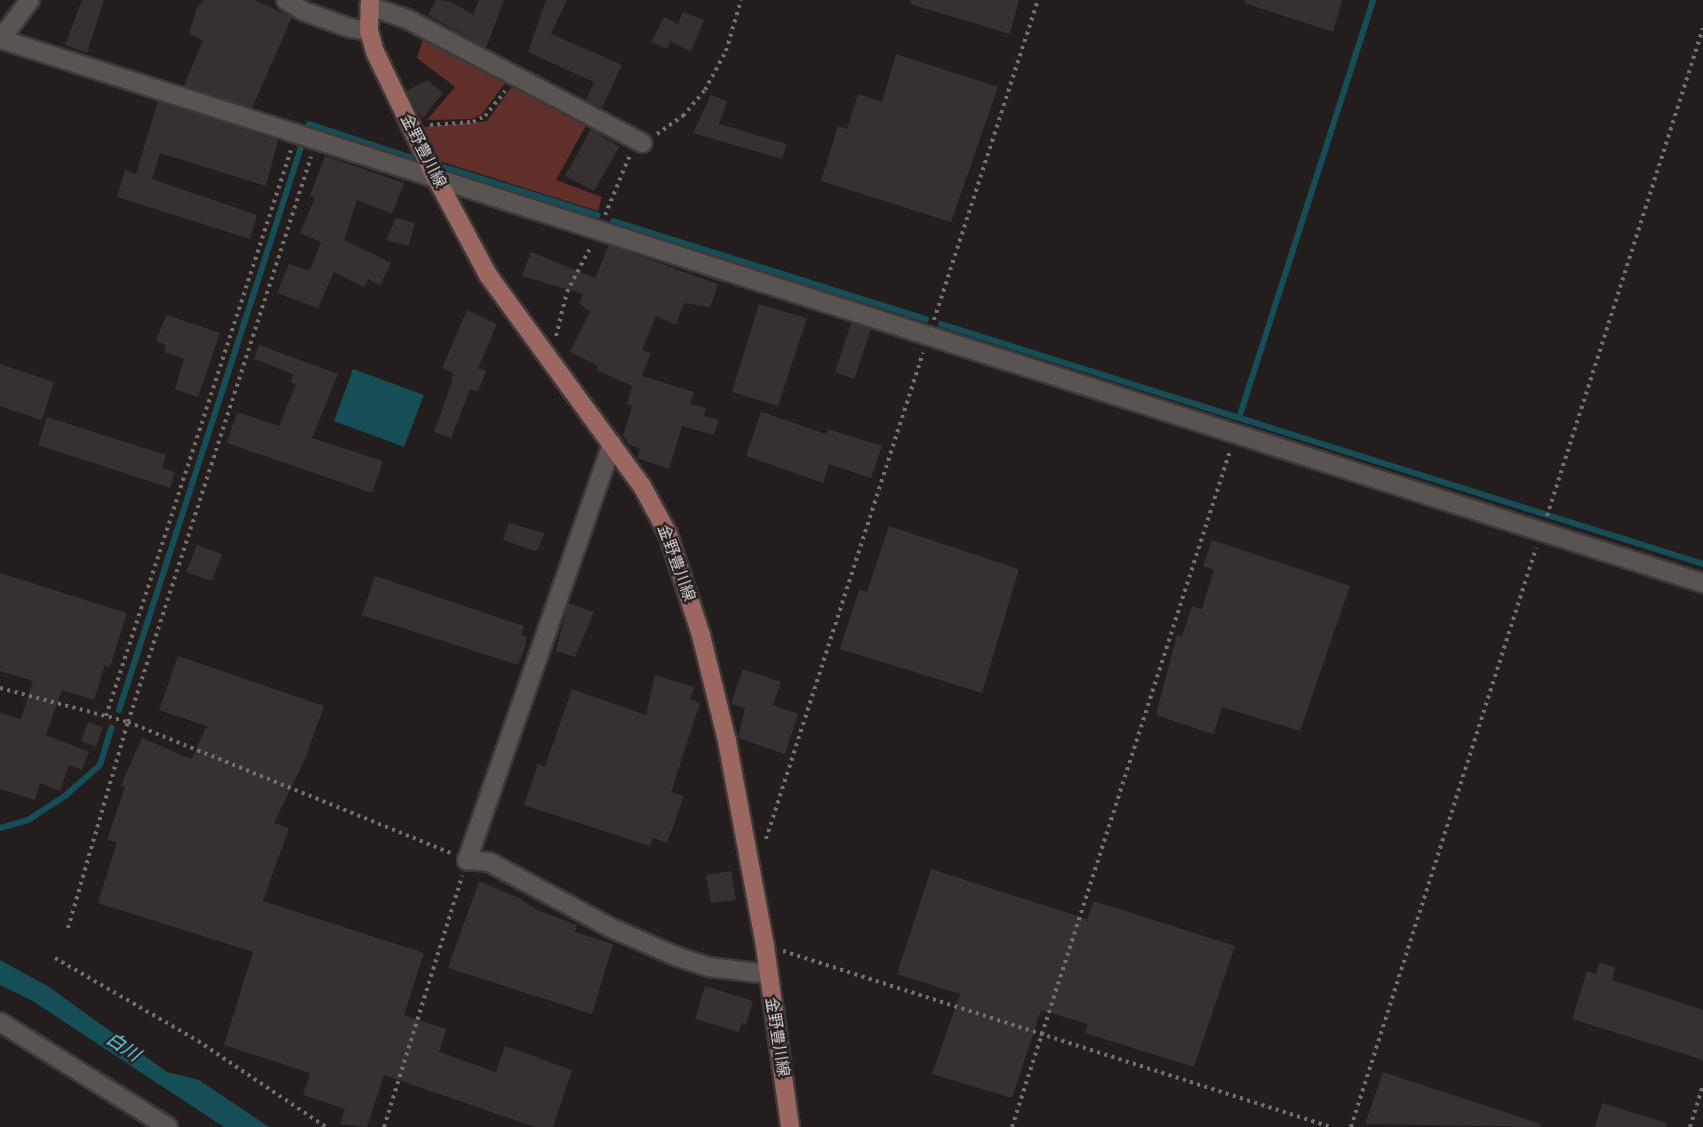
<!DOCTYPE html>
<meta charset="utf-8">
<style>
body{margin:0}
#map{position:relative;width:1703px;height:1127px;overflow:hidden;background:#231d1d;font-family:Montserrat,"Noto Sans JP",sans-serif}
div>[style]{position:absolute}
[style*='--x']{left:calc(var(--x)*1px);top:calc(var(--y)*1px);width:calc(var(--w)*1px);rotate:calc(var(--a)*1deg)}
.green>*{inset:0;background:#602f2a}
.water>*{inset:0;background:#164e58}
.stream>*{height:6px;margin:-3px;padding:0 3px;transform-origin:3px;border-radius:3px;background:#164e58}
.building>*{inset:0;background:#363030}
.path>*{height:4px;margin-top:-2px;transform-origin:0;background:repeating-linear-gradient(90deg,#757070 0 3px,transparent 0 7.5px)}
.roads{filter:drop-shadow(2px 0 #3d3939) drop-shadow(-2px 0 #3d3939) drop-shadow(0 2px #3d3939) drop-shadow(0 -2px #3d3939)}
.minor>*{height:18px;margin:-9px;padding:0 9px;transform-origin:9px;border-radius:9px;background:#595352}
.major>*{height:18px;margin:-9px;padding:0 9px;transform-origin:9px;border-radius:9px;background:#9b6760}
span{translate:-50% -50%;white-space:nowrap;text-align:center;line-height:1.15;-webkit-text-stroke:4.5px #231d1d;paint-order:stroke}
.street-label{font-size:16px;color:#dad6d6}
.water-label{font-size:18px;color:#69d6ea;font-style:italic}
</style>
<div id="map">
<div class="green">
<i style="clip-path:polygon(424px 36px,508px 79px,482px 114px,472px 119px,427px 120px,455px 87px,417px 58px)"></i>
<i style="clip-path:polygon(515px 82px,589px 120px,556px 180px,602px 197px,598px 211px,439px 161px,422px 127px,487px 121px)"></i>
</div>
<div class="water">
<i style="clip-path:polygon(353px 369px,424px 395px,404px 447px,334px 421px)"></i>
<i style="clip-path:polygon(0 960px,49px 987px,167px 1072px,199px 1080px,269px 1127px,224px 1127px,31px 1000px,0 985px)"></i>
</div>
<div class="stream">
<i style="--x:308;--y:127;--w:3;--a:-72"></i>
<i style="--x:309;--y:124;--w:108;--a:18.3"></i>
<i style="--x:441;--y:166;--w:164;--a:17.4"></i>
<i style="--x:613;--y:221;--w:328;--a:17.4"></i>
<i style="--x:941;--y:324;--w:799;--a:17.48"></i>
<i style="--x:1239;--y:418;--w:439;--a:-72.2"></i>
<i style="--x:119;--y:710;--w:595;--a:-72.08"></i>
<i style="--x:0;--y:828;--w:29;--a:-16"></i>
<i style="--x:28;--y:820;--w:44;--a:-33"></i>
<i style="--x:65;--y:796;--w:47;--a:-41.5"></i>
<i style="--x:100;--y:765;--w:39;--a:-73"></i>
</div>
<div class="building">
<i style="clip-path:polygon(82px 0,104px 0,87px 53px,65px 45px)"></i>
<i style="clip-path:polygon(204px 0,255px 0,292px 17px,252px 108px,184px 86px,203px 40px,189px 34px,197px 7px)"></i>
<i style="clip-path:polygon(436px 0,450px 1px,473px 15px,479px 0,504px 0,486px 48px,428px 15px)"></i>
<i style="clip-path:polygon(546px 0,567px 0,551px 34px,622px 65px,602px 108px,586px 100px,594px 82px,528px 52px)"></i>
<i style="clip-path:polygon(911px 0,1019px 0,1010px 34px,910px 4px)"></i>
<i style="clip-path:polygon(1245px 0,1342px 0,1333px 32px,1244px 3px)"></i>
<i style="clip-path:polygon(683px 12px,704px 20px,691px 52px,671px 41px,667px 49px,651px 42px,664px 17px,678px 24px)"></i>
<i style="clip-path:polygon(896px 54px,998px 87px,951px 222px,821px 181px,838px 126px,847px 129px,858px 94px,882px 102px)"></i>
<i style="clip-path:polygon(428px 80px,443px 93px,422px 119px,406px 91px)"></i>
<i style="clip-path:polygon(711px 95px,727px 101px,719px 124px,787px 144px,782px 159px,693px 133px)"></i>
<i style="clip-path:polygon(158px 101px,278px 140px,266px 186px,160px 153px,152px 179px,257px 215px,250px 239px,117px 197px,125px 170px,136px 174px)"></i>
<i style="clip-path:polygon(591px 129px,619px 147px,594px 191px,565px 176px)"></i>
<i style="clip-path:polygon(325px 156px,404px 183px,392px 214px,357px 200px,344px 240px,391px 263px,380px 286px,368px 279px,364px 287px,334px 272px,318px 308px,277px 293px,289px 264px,310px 271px,321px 242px,300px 233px,315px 198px,310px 196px)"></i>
<i style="clip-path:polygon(396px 218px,415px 223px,409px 246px,386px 240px)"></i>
<i style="clip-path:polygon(609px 245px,718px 284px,710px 307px,684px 303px,676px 325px,656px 316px,642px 350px,651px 353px,642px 376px,694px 392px,690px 404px,706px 408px,704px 416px,719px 420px,714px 435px,682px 426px,669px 469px,637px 458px,640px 449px,628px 444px,623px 435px,632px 406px,627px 404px,632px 386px,596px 370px,598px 366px,570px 352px,590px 312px,579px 303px,583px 294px,522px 276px,531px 252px,595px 278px)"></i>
<i style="clip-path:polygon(759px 304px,807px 318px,778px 406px,732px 392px)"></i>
<i style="clip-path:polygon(467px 310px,497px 324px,478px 368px,486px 371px,478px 392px,470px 389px,451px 438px,434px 432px,452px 382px,453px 373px,442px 368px)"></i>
<i style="clip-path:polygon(166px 315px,220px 333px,198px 397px,175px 389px,184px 359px,164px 352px,166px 345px,156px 341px)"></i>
<i style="clip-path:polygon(851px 323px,871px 329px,854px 379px,835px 372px)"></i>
<i style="clip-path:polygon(259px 345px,338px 374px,312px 438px,383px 461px,372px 493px,227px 443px,237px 412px,279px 426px,296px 384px,291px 382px,293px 374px,254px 359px)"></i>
<i style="clip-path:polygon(0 364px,54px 382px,42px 420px,0 406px)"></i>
<i style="clip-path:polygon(761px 412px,826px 434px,828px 429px,882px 446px,871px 478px,829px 464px,823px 483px,746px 456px)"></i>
<i style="clip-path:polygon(47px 417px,166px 455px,162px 468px,175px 472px,170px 488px,38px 445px)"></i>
<i style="clip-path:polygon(509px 523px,544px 533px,538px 549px,534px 551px,503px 540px)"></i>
<i style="clip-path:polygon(889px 526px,1019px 569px,982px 693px,840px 649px,859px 590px,867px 592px)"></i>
<i style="clip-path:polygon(1212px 540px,1350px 586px,1300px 731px,1222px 707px,1213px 734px,1156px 715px,1177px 635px,1182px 636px,1192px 606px,1202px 609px,1214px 570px,1203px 566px)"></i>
<i style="clip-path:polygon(197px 545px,222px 554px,212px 581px,186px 572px)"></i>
<i style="clip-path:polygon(0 573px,127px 613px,110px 667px,105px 665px,94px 700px,62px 690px,46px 735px,89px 752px,82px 770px,69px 765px,60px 791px,40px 783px,35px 800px,0 789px,0 713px,21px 719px,33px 681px,0 671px)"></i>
<i style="clip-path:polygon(375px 576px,524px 626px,521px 635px,526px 637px,526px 644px,518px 665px,362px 615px)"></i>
<i style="clip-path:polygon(568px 603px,594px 612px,575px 657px,556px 651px)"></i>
<i style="clip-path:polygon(178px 656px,324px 706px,305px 759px,274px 823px,289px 828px,263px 901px,424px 953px,404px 1015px,446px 1029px,439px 1052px,496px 1072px,505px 1046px,572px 1070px,553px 1127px,535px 1127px,384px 1075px,367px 1127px,340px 1124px,345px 1109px,303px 1095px,310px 1073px,224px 1045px,253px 952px,98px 903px,117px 842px,107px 840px,125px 787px,121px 785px,142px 738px,191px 759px,207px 726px,159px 710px)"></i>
<i style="clip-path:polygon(743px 669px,781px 682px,773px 705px,798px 714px,785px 754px,738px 738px,745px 708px,731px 704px)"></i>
<i style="clip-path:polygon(655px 675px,695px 687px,690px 699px,700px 703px,671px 792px,684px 796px,667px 843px,653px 838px,650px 846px,524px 805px,538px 764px,545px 767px,572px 689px,646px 715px)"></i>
<i style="clip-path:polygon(88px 722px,103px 727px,96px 747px,81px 741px)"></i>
<i style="clip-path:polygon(931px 869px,1087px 919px,1094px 901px,1235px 946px,1194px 1067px,1085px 1033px,1088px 1024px,1041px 1010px,1012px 1098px,932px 1074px,960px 994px,897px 974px)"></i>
<i style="clip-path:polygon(731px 871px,736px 900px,711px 903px,706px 875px)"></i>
<i style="clip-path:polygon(479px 881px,519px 898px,537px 910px,577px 925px,575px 932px,613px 944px,592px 1014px,448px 968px)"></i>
<i style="clip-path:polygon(1599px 963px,1615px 967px,1612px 980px,1703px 1010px,1703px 1060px,1572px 1019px,1587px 971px,1596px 974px)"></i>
<i style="clip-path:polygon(705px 986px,753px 1001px,746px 1025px,741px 1023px,739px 1032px,695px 1019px)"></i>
<i style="clip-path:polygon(1383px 1072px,1541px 1124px,1540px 1127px,1365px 1124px)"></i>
<i style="clip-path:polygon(1602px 1103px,1667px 1123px,1666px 1127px,1595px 1127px)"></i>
</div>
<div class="path">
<i style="--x:430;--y:125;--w:43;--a:-4"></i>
<i style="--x:473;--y:122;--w:13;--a:-27"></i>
<i style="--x:485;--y:116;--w:32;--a:-51"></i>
<i style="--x:657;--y:134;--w:32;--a:-35"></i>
<i style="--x:683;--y:116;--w:34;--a:-50"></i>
<i style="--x:705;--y:90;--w:44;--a:-61.7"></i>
<i style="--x:726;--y:51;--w:53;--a:-73.6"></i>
<i style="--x:605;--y:215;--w:65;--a:-67.4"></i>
<i style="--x:934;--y:320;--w:336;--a:-72"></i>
<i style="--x:556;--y:336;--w:45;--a:-76"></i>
<i style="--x:567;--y:292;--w:52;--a:-62.4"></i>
<i style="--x:1547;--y:516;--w:512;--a:-72.27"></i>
<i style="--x:0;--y:688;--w:132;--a:14.9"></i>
<i style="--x:128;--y:722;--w:348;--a:22.1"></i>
<i style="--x:106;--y:716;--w:595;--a:-71.9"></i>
<i style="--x:766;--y:839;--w:511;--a:-72.1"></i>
<i style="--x:68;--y:928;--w:215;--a:-73.8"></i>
<i style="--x:128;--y:722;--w:594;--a:-72.05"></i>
<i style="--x:783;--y:951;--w:576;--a:17.81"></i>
<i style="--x:55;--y:958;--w:165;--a:30.1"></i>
<i style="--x:198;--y:1041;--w:154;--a:33.9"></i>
<i style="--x:384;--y:1127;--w:263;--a:-72.7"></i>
<i style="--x:1012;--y:1127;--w:710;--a:-72.13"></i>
<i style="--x:1351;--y:1127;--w:608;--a:-72.28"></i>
<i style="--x:1690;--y:1127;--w:44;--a:-72.8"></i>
</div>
<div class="roads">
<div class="minor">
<i style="--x:286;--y:0;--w:20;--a:33"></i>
<i style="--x:303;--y:11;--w:50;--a:19.9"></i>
<i style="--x:350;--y:28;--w:19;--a:9"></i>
<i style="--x:369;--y:6;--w:40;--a:18.9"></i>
<i style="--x:407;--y:19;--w:266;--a:27.8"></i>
<i style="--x:0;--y:39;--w:1788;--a:17.72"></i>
<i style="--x:1;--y:39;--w:49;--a:-53.4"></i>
<i style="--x:612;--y:444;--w:441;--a:109.2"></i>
<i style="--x:467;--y:860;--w:22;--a:5"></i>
<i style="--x:489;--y:862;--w:136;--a:28.4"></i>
<i style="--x:609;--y:927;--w:75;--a:23.5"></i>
<i style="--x:678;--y:957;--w:33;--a:18"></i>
<i style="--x:709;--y:967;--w:58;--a:6.9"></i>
<i style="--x:0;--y:1022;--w:198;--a:32"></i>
</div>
<div class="major">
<i style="--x:370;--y:0;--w:31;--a:92"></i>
<i style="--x:369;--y:31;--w:22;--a:74"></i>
<i style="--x:375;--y:52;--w:138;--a:64.2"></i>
<i style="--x:435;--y:176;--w:112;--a:61.8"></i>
<i style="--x:488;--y:275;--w:261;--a:53.9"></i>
<i style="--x:642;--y:486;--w:55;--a:61.6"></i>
<i style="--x:668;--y:534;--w:106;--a:71.9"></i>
<i style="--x:701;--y:635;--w:109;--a:76.2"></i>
<i style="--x:727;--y:741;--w:208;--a:79.5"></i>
<i style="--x:765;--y:946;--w:183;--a:82.1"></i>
</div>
</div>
<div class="street-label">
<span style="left:423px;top:151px;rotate:63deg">金野豊川線</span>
<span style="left:676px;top:563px;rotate:70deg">金野豊川線</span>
<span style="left:777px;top:1037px;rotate:81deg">金野豊川線</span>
</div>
<div class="water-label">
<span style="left:123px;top:1047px;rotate:34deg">白川</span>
</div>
</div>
